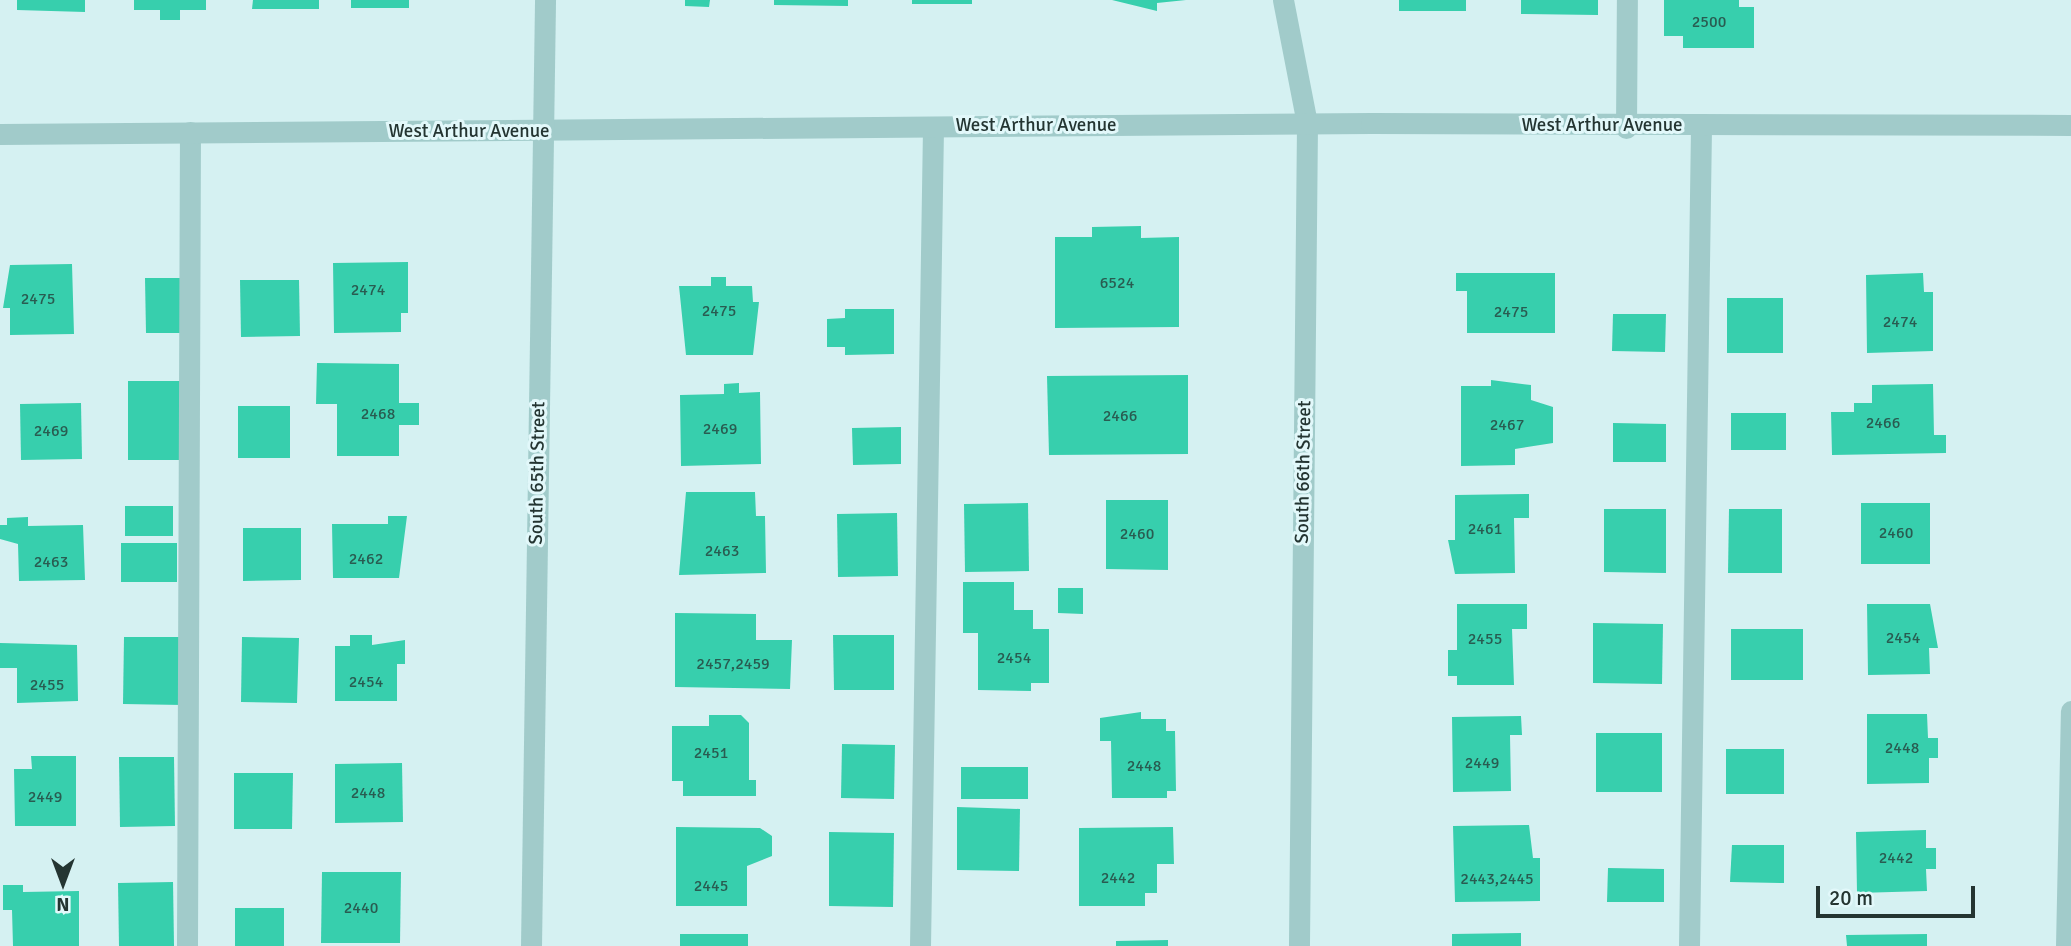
<!DOCTYPE html>
<style>
body{margin:0}
#map{position:relative;width:2071px;height:946px;overflow:hidden;background:#d5f1f2;font-family:Signika,sans-serif}
div>[style]{position:absolute}
[style*='--x']{left:calc(var(--x)*1px);top:calc(var(--y)*1px);width:calc(var(--w)*1px);rotate:calc(var(--a)*1deg)}
.building>*{inset:0;background:#37cfad}
.lane>*{height:21px;margin:-10.5px;padding:0 10.5px;transform-origin:10.5px;border-radius:10.5px;background:#a1cbca}
.street>*{height:21px;margin:-10.5px;padding:0 10.5px;transform-origin:10.5px;border-radius:10.5px;background:#a1cbca}
span{translate:-50% -50%;white-space:nowrap;text-align:center;line-height:1.15;-webkit-text-stroke:6px #e2f8fa;paint-order:stroke}
.number-label{font-size:16px;color:#295c51}
.number-label span{-webkit-text-stroke-width:0}
.street-label{font-size:19px;color:#243532}
.north{position:absolute;left:28px;top:848px;width:70px;height:70px;-webkit-text-stroke:5px #e2f8fa;paint-order:stroke;rotate:180deg;font-size:19px;font-weight:700;line-height:28px;text-align:center;color:#243532}
.north::after{content:'';display:block;margin:auto;width:24px;height:32px;background:#243532;clip-path:polygon(50% 0,100% 100%,50% 72%,0 100%)}
.scale{position:absolute;left:1816px;top:886px;width:159px;height:32px;box-sizing:border-box;border:4px solid #243532;border-top:0;padding-left:9px;font-size:21px;line-height:24px;white-space:nowrap;color:#243532;-webkit-text-stroke:5px #e2f8fa;paint-order:stroke}
</style>
<div id="map">
<div class="building">
<i style="clip-path:polygon(17px 0,85px 0,85px 12px,17px 10px)"></i>
<i style="clip-path:polygon(134px 0,206px 0,206px 10px,180px 10px,180px 20px,160px 20px,160px 10px,134px 10px)"></i>
<i style="clip-path:polygon(253px 0,319px 0,319px 9px,252px 9px)"></i>
<i style="clip-path:polygon(351px 0,409px 0,409px 8px,351px 8px)"></i>
<i style="clip-path:polygon(685px 0,710px 0,709px 7px,685px 6px)"></i>
<i style="clip-path:polygon(774px 0,848px 0,848px 6px,774px 5px)"></i>
<i style="clip-path:polygon(912px 0,972px 0,972px 4px,912px 4px)"></i>
<i style="clip-path:polygon(1112px 0,1186px 0,1157px 3px,1157px 11px)"></i>
<i style="clip-path:polygon(1399px 0,1466px 0,1466px 11px,1399px 11px)"></i>
<i style="clip-path:polygon(1521px 0,1598px 0,1598px 15px,1521px 14px)"></i>
<i style="clip-path:polygon(1664px 0,1739px 0,1739px 7px,1754px 7px,1754px 48px,1683px 48px,1683px 36px,1664px 36px)"></i>
<i style="clip-path:polygon(1141px 226px,1141px 238px,1179px 237px,1179px 327px,1055px 328px,1055px 237px,1092px 237px,1092px 227px)"></i>
<i style="clip-path:polygon(408px 262px,408px 313px,401px 313px,401px 332px,334px 333px,333px 263px)"></i>
<i style="clip-path:polygon(72px 264px,74px 334px,10px 335px,10px 308px,3px 308px,10px 265px)"></i>
<i style="clip-path:polygon(1456px 273px,1555px 273px,1555px 333px,1467px 333px,1467px 291px,1456px 291px)"></i>
<i style="clip-path:polygon(1923px 273px,1924px 292px,1933px 292px,1933px 351px,1867px 353px,1866px 275px)"></i>
<i style="clip-path:polygon(711px 277px,726px 277px,726px 286px,752px 286px,753px 302px,759px 302px,753px 355px,686px 355px,679px 286px,711px 286px)"></i>
<i style="clip-path:polygon(145px 278px,185px 278px,185px 333px,146px 333px)"></i>
<i style="clip-path:polygon(240px 280px,299px 280px,300px 336px,241px 337px)"></i>
<i style="clip-path:polygon(1727px 298px,1783px 298px,1783px 353px,1727px 353px)"></i>
<i style="clip-path:polygon(845px 309px,894px 309px,894px 354px,845px 355px,845px 347px,827px 347px,827px 319px,845px 318px)"></i>
<i style="clip-path:polygon(1613px 314px,1666px 314px,1665px 352px,1612px 351px)"></i>
<i style="clip-path:polygon(317px 363px,399px 364px,399px 403px,419px 403px,419px 425px,399px 425px,399px 456px,337px 456px,337px 404px,316px 404px)"></i>
<i style="clip-path:polygon(1188px 375px,1188px 454px,1049px 455px,1047px 376px)"></i>
<i style="clip-path:polygon(1491px 380px,1531px 385px,1531px 400px,1553px 407px,1553px 443px,1515px 449px,1515px 465px,1461px 466px,1461px 386px,1491px 386px)"></i>
<i style="clip-path:polygon(128px 381px,183px 381px,183px 460px,128px 460px)"></i>
<i style="clip-path:polygon(739px 383px,739px 393px,760px 392px,761px 464px,681px 466px,680px 395px,724px 394px,724px 384px)"></i>
<i style="clip-path:polygon(1933px 384px,1934px 435px,1946px 435px,1946px 453px,1832px 455px,1831px 412px,1854px 412px,1854px 403px,1872px 403px,1872px 385px)"></i>
<i style="clip-path:polygon(81px 403px,82px 459px,21px 460px,20px 404px)"></i>
<i style="clip-path:polygon(238px 406px,290px 406px,290px 458px,238px 458px)"></i>
<i style="clip-path:polygon(1731px 413px,1786px 413px,1786px 450px,1731px 450px)"></i>
<i style="clip-path:polygon(1613px 423px,1666px 424px,1666px 462px,1613px 462px)"></i>
<i style="clip-path:polygon(901px 427px,901px 464px,853px 465px,852px 428px)"></i>
<i style="clip-path:polygon(686px 492px,755px 492px,756px 516px,765px 516px,766px 573px,679px 575px)"></i>
<i style="clip-path:polygon(1529px 494px,1529px 518px,1514px 518px,1515px 573px,1455px 574px,1448px 540px,1455px 540px,1455px 495px)"></i>
<i style="clip-path:polygon(1106px 500px,1168px 500px,1168px 570px,1106px 569px)"></i>
<i style="clip-path:polygon(1028px 503px,1029px 571px,965px 572px,964px 504px)"></i>
<i style="clip-path:polygon(1861px 503px,1930px 503px,1930px 564px,1861px 564px)"></i>
<i style="clip-path:polygon(125px 506px,173px 506px,173px 536px,125px 536px)"></i>
<i style="clip-path:polygon(1604px 509px,1666px 509px,1666px 573px,1604px 572px)"></i>
<i style="clip-path:polygon(1729px 509px,1782px 509px,1782px 573px,1728px 573px)"></i>
<i style="clip-path:polygon(897px 513px,898px 576px,838px 577px,837px 514px)"></i>
<i style="clip-path:polygon(388px 516px,407px 516px,399px 578px,333px 578px,332px 524px,388px 524px)"></i>
<i style="clip-path:polygon(28px 517px,28px 526px,83px 525px,85px 580px,19px 581px,18px 544px,0 539px,0 525px,7px 525px,7px 518px)"></i>
<i style="clip-path:polygon(243px 528px,301px 528px,301px 580px,243px 581px)"></i>
<i style="clip-path:polygon(121px 543px,177px 543px,177px 582px,121px 582px)"></i>
<i style="clip-path:polygon(963px 582px,1014px 582px,1014px 610px,1033px 610px,1033px 629px,1049px 629px,1049px 683px,1031px 683px,1031px 691px,978px 690px,978px 633px,963px 633px)"></i>
<i style="clip-path:polygon(1058px 588px,1083px 588px,1083px 614px,1058px 613px)"></i>
<i style="clip-path:polygon(1457px 604px,1527px 604px,1527px 629px,1512px 629px,1514px 685px,1457px 685px,1457px 676px,1448px 676px,1448px 650px,1457px 650px)"></i>
<i style="clip-path:polygon(1867px 604px,1930px 604px,1938px 648px,1929px 648px,1930px 674px,1868px 675px)"></i>
<i style="clip-path:polygon(675px 613px,756px 614px,756px 640px,792px 640px,790px 689px,675px 687px)"></i>
<i style="clip-path:polygon(1593px 623px,1663px 624px,1662px 684px,1593px 683px)"></i>
<i style="clip-path:polygon(1731px 629px,1803px 629px,1803px 680px,1731px 680px)"></i>
<i style="clip-path:polygon(350px 635px,372px 635px,372px 645px,405px 640px,405px 664px,397px 664px,397px 701px,335px 701px,335px 646px,350px 646px)"></i>
<i style="clip-path:polygon(833px 635px,894px 635px,894px 690px,834px 690px)"></i>
<i style="clip-path:polygon(124px 637px,183px 637px,183px 705px,123px 704px)"></i>
<i style="clip-path:polygon(242px 637px,299px 638px,297px 703px,241px 702px)"></i>
<i style="clip-path:polygon(0 643px,77px 645px,78px 701px,17px 703px,17px 668px,0 668px)"></i>
<i style="clip-path:polygon(1141px 712px,1141px 719px,1166px 719px,1166px 731px,1175px 731px,1176px 791px,1167px 791px,1167px 798px,1112px 798px,1111px 741px,1100px 741px,1100px 718px)"></i>
<i style="clip-path:polygon(1867px 714px,1927px 714px,1928px 738px,1938px 738px,1938px 758px,1929px 758px,1929px 783px,1867px 784px)"></i>
<i style="clip-path:polygon(709px 715px,741px 715px,749px 723px,749px 780px,756px 780px,756px 796px,683px 796px,683px 781px,672px 781px,672px 726px,709px 726px)"></i>
<i style="clip-path:polygon(1521px 716px,1522px 735px,1510px 735px,1511px 791px,1453px 792px,1452px 717px)"></i>
<i style="clip-path:polygon(1596px 733px,1662px 733px,1662px 792px,1596px 792px)"></i>
<i style="clip-path:polygon(842px 744px,895px 745px,894px 799px,841px 798px)"></i>
<i style="clip-path:polygon(1726px 749px,1784px 749px,1784px 794px,1726px 794px)"></i>
<i style="clip-path:polygon(31px 756px,76px 756px,76px 826px,15px 826px,14px 769px,32px 769px)"></i>
<i style="clip-path:polygon(119px 757px,174px 757px,175px 826px,120px 827px)"></i>
<i style="clip-path:polygon(402px 763px,403px 822px,335px 823px,335px 764px)"></i>
<i style="clip-path:polygon(961px 767px,1028px 767px,1028px 799px,961px 799px)"></i>
<i style="clip-path:polygon(234px 773px,293px 773px,292px 829px,234px 829px)"></i>
<i style="clip-path:polygon(957px 807px,1020px 809px,1019px 871px,957px 870px)"></i>
<i style="clip-path:polygon(1529px 825px,1533px 858px,1540px 858px,1540px 901px,1455px 902px,1453px 826px)"></i>
<i style="clip-path:polygon(676px 827px,760px 828px,772px 836px,772px 856px,747px 866px,747px 906px,676px 906px)"></i>
<i style="clip-path:polygon(1173px 827px,1174px 864px,1157px 864px,1157px 893px,1145px 893px,1145px 906px,1079px 906px,1079px 828px)"></i>
<i style="clip-path:polygon(1926px 830px,1926px 848px,1936px 848px,1936px 869px,1926px 869px,1927px 891px,1857px 893px,1856px 832px)"></i>
<i style="clip-path:polygon(829px 832px,894px 833px,893px 907px,829px 906px)"></i>
<i style="clip-path:polygon(1732px 845px,1784px 845px,1784px 883px,1730px 882px)"></i>
<i style="clip-path:polygon(1608px 868px,1664px 869px,1664px 902px,1607px 902px)"></i>
<i style="clip-path:polygon(322px 872px,401px 872px,400px 943px,321px 943px)"></i>
<i style="clip-path:polygon(173px 882px,174px 946px,119px 946px,118px 883px)"></i>
<i style="clip-path:polygon(3px 885px,23px 885px,23px 892px,79px 891px,79px 946px,13px 946px,12px 910px,3px 910px)"></i>
<i style="clip-path:polygon(235px 908px,284px 908px,284px 946px,235px 946px)"></i>
<i style="clip-path:polygon(1521px 933px,1521px 946px,1452px 946px,1452px 934px)"></i>
<i style="clip-path:polygon(680px 934px,748px 934px,748px 946px,680px 946px)"></i>
<i style="clip-path:polygon(1927px 934px,1927px 946px,1847px 946px,1846px 935px)"></i>
<i style="clip-path:polygon(1168px 940px,1168px 946px,1116px 946px,1116px 941px)"></i>
</div>
<div class="lane">
<i style="--x:1626;--y:128;--w:128;--a:-89.6"></i>
<i style="--x:187;--y:946;--w:814;--a:-89.79"></i>
<i style="--x:920;--y:946;--w:819;--a:-89.09"></i>
<i style="--x:1689;--y:946;--w:819;--a:-89.16"></i>
</div>
<div class="street">
<i style="--x:1283;--y:0;--w:126;--a:79"></i>
<i style="--x:1307;--y:124;--w:822;--a:90.56"></i>
<i style="--x:0;--y:134;--w:1371;--a:-0.46"></i>
<i style="--x:1371;--y:123;--w:700;--a:0.16"></i>
<i style="--x:531;--y:946;--w:946;--a:-89.15"></i>
<i style="--x:2066;--y:946;--w:235;--a:-88.8"></i>
</div>
<div class="number-label">
<span style="left:1709px;top:22px">2500</span>
<span style="left:1117px;top:283px">6524</span>
<span style="left:368px;top:290px">2474</span>
<span style="left:38px;top:299px">2475</span>
<span style="left:719px;top:311px">2475</span>
<span style="left:1511px;top:312px">2475</span>
<span style="left:1900px;top:322px">2474</span>
<span style="left:378px;top:414px">2468</span>
<span style="left:1120px;top:416px">2466</span>
<span style="left:1883px;top:423px">2466</span>
<span style="left:1507px;top:425px">2467</span>
<span style="left:720px;top:429px">2469</span>
<span style="left:51px;top:431px">2469</span>
<span style="left:1485px;top:529px">2461</span>
<span style="left:1896px;top:533px">2460</span>
<span style="left:1137px;top:534px">2460</span>
<span style="left:722px;top:551px">2463</span>
<span style="left:366px;top:559px">2462</span>
<span style="left:51px;top:562px">2463</span>
<span style="left:1903px;top:638px">2454</span>
<span style="left:1485px;top:639px">2455</span>
<span style="left:1014px;top:658px">2454</span>
<span style="left:733px;top:664px">2457,2459</span>
<span style="left:366px;top:682px">2454</span>
<span style="left:47px;top:685px">2455</span>
<span style="left:1902px;top:748px">2448</span>
<span style="left:711px;top:753px">2451</span>
<span style="left:1482px;top:763px">2449</span>
<span style="left:1144px;top:766px">2448</span>
<span style="left:368px;top:793px">2448</span>
<span style="left:45px;top:797px">2449</span>
<span style="left:1896px;top:858px">2442</span>
<span style="left:1118px;top:878px">2442</span>
<span style="left:1497px;top:879px">2443,2445</span>
<span style="left:711px;top:886px">2445</span>
<span style="left:361px;top:908px">2440</span>
</div>
<div class="street-label">
<span style="left:1036px;top:126px">West Arthur Avenue</span>
<span style="left:1602px;top:126px">West Arthur Avenue</span>
<span style="left:469px;top:132px">West Arthur Avenue</span>
<span style="left:1304px;top:472px;rotate:-89deg">South 66th Street</span>
<span style="left:538px;top:473px;rotate:-89deg">South 65th Street</span>
</div>
<div class="north">N</div>
<div class="scale">20 m</div>
</div>
